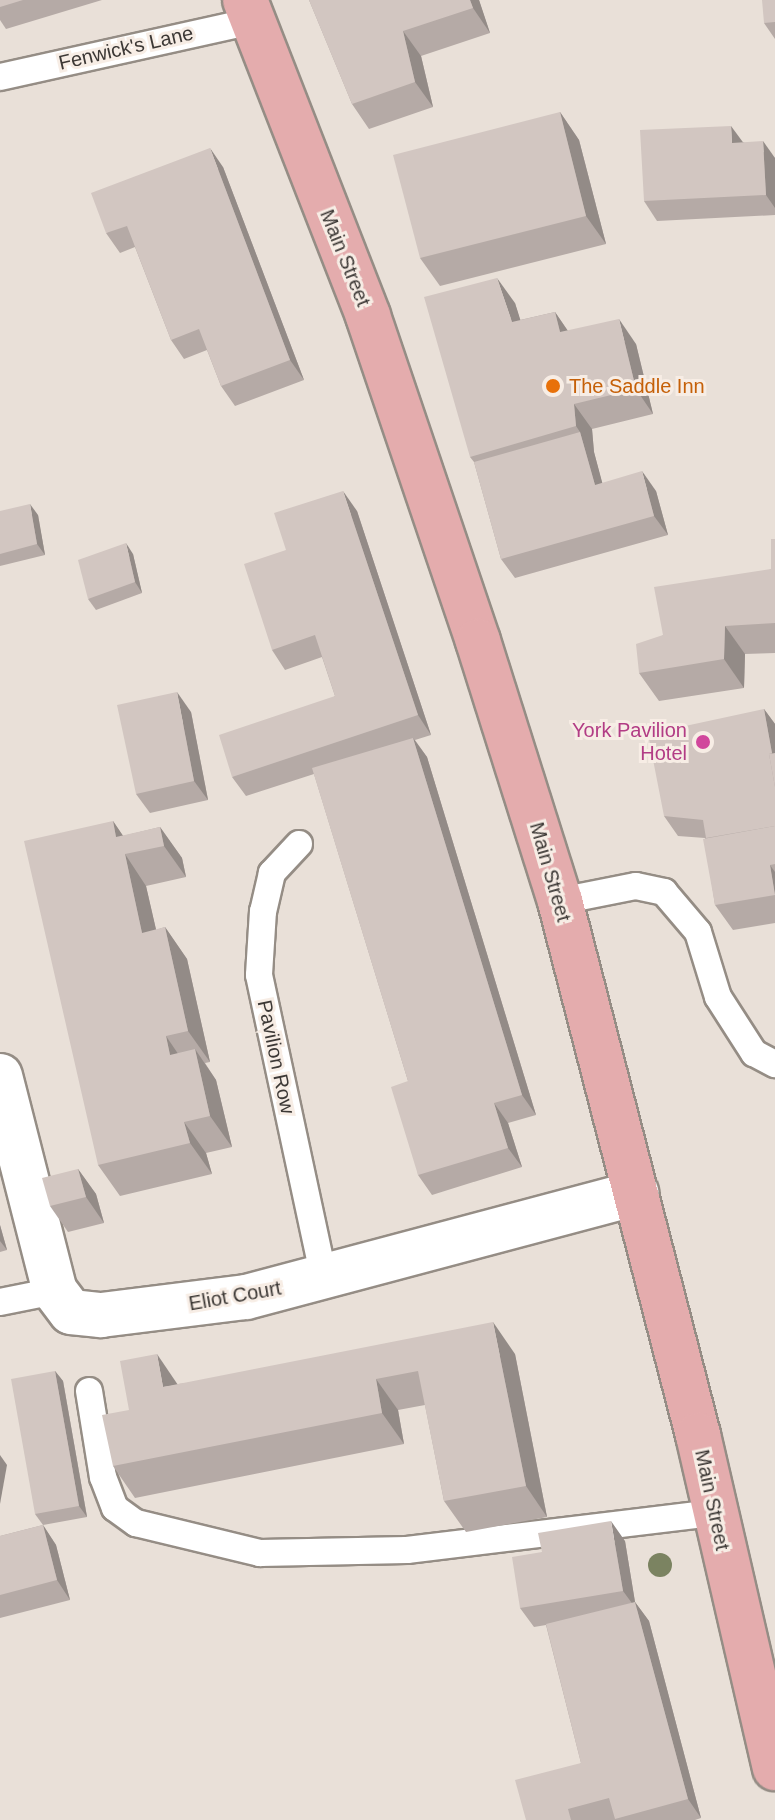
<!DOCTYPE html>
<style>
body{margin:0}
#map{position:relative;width:775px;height:1820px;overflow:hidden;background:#e9e0d8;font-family:Arial,sans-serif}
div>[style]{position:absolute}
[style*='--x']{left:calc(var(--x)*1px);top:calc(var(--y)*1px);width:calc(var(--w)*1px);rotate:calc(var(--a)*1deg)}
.roads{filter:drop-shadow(2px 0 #958d85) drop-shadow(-2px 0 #958d85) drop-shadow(0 2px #958d85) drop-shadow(0 -2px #958d85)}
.lane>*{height:26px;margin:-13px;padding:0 13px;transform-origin:13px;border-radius:13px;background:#fff}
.street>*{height:44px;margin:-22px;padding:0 22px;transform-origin:22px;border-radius:22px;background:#fff}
.primary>*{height:44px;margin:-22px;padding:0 22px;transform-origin:22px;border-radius:22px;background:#e4acad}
.trees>*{width:24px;height:24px;margin:-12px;border-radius:50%;background:#7b8361}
.wall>*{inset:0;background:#b5aaa6}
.shaded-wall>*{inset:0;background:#938b87}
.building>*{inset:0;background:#d2c6c1}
.dots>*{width:22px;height:22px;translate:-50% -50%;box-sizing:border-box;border:4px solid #f7ede5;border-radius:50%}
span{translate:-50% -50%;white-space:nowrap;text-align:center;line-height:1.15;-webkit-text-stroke:6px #f7ede5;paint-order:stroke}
.street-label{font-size:20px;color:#3c3835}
.food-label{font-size:20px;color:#c56008}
.left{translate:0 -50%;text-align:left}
.hotel-label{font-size:20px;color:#b23c85}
.right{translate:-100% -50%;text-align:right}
</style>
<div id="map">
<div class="roads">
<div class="lane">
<i style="--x:0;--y:77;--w:259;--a:-12.5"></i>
<i style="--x:299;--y:844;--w:40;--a:133"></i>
<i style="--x:272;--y:873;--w:39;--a:103"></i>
<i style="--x:263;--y:911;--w:64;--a:93.6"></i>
<i style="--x:259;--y:975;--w:310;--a:77.9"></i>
<i style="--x:560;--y:901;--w:77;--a:-11.2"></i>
<i style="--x:636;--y:886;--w:29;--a:12"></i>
<i style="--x:664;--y:892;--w:52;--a:49.6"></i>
<i style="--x:698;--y:932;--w:68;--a:72.9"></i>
<i style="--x:718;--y:997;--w:67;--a:57.3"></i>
<i style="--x:754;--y:1053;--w:24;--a:28"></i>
<i style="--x:0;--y:1302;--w:56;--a:-11.3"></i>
<i style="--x:89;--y:1391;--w:87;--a:80.8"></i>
<i style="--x:103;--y:1477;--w:33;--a:69"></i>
<i style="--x:115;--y:1508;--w:26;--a:36"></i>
<i style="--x:136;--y:1523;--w:128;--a:13.6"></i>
<i style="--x:260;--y:1553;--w:147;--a:-1.2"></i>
<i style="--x:407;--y:1550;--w:309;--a:-6.9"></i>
</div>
<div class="street">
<i style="--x:0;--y:1076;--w:222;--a:75.7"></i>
<i style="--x:55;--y:1291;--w:26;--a:53"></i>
<i style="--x:71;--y:1312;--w:30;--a:6"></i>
<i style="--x:101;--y:1315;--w:146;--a:-7.1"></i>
<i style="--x:246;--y:1297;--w:404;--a:-14.9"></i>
</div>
<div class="primary">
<i style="--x:245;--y:0;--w:339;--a:68.7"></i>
<i style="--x:368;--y:316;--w:343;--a:71.3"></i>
<i style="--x:478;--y:641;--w:273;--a:72.5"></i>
<i style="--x:560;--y:901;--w:552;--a:75.51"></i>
<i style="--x:698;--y:1435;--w:342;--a:77"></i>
</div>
</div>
<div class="trees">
<i style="left:660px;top:1565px"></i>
</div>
<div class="wall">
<i style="clip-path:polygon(0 0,102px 0,6px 29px,0 20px)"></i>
<i style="clip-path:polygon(309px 0,479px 0,490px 33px,421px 56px,433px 107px,369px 129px,352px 104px)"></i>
<i style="clip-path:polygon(775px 0,775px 39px,764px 23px)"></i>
<i style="clip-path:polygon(560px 112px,579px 140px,606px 244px,440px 286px,420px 258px)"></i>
<i style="clip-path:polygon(743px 142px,775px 158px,775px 215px,657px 221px,644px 201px)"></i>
<i style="clip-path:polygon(223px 167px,304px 380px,235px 406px,221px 386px,207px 350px,184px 359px,171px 340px,135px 247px,120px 253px,106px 233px)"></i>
<i style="clip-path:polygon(515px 303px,520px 320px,555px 312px,568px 331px,636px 344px,653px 414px,592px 429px,594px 452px,602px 483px,656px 491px,668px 535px,515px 578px,501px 559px,474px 462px,470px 457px)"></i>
<i style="clip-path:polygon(0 511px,38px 515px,45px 555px,0 566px)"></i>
<i style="clip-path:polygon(357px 511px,431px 735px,415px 740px,427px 757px,536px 1115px,508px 1123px,522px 1167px,432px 1195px,418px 1175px,408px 1081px,314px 774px,246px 796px,232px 777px,335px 696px,322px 657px,285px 670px,272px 650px,286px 550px)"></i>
<i style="clip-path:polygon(775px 539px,775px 653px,745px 654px,744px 688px,659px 701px,639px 673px,663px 635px,771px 569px)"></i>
<i style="clip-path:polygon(133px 554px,142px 593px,96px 610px,88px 599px)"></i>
<i style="clip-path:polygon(764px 709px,775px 724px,775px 923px,733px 930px,715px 905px,705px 838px,678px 836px,664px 816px)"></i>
<i style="clip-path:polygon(191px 712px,208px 800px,150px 813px,136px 794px)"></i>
<i style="clip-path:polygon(113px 821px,123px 836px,160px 827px,182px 858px,186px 877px,146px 886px,156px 930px,165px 927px,187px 959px,210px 1062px,205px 1063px,216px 1080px,232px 1147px,206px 1153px,212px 1174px,120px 1196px,98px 1165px)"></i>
<i style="clip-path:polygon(78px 1169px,96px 1194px,104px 1223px,68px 1232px,50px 1206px)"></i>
<i style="clip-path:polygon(0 1225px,7px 1250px,0 1252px)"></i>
<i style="clip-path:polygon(515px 1354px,547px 1517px,466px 1532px,444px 1501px,425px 1405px,398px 1410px,404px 1444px,135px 1498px,113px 1466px,129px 1410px,178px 1384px)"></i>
<i style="clip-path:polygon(55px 1371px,63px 1381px,87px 1517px,43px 1525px,35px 1514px)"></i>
<i style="clip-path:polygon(43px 1525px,56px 1545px,70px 1600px,0 1618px,0 1536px)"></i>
<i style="clip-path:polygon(625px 1541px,635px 1602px,649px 1621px,701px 1818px,695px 1820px,526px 1820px,581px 1763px,546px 1625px,534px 1627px,520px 1608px,542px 1552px)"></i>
</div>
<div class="shaded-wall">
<i style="clip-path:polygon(470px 0,479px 0,490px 33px,473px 8px)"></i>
<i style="clip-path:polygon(403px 31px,421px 56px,433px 107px,415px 82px)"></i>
<i style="clip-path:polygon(560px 112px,579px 140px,606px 244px,586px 216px)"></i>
<i style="clip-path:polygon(731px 126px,745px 145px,732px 143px)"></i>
<i style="clip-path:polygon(763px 141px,775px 158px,775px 208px,766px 195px)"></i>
<i style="clip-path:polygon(210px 148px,223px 167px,304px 380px,290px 360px)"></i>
<i style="clip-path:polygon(497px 278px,515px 303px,529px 347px,512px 322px)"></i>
<i style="clip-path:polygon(555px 312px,572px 337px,560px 332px)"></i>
<i style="clip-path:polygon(619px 319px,636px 344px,653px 414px,636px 389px)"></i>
<i style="clip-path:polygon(574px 404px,592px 429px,594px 452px,608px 504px,595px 485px,580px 432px,576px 426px)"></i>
<i style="clip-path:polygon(642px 471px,656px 491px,668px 535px,654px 516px)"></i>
<i style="clip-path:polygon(343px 491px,357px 511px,431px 735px,418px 715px)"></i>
<i style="clip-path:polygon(30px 504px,38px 515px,45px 555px,37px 544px)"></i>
<i style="clip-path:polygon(126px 543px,133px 554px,142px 593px,135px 582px)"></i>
<i style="clip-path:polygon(725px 626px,745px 654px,744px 688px,724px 659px)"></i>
<i style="clip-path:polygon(177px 692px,191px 712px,208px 800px,194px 781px)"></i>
<i style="clip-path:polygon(764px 709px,775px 724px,775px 770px)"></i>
<i style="clip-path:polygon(413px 738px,427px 757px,536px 1115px,522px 1095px)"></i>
<i style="clip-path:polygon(113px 821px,134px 852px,116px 837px)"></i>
<i style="clip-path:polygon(160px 827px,182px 858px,186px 877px,164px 846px)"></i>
<i style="clip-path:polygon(125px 854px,146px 886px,164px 964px,142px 933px)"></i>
<i style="clip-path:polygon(770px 865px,775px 872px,775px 895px)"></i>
<i style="clip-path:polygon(165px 927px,187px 959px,210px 1062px,188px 1031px)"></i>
<i style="clip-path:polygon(166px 1036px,187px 1067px,170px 1055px)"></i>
<i style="clip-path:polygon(195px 1049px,216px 1080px,232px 1147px,210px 1116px)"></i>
<i style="clip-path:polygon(494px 1103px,508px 1123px,522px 1167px,508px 1148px)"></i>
<i style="clip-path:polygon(184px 1122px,206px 1153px,212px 1174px,190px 1143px)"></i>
<i style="clip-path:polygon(78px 1169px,96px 1194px,104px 1223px,86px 1197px)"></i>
<i style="clip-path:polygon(0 1225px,7px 1250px,0 1241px)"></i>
<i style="clip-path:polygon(493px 1322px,515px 1354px,547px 1517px,526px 1486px)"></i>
<i style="clip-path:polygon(157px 1354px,178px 1385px,163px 1387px)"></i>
<i style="clip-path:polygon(55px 1371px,63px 1381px,87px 1517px,79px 1506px)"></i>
<i style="clip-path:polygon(376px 1379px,398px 1410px,404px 1444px,382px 1413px)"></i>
<i style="clip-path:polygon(0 1455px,7px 1465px,0 1504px)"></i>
<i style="clip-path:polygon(611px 1521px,625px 1541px,635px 1602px,649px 1621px,701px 1818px,688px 1799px,637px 1610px,623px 1591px)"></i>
<i style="clip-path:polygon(43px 1525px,56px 1545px,70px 1600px,57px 1580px)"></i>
</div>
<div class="building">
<i style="clip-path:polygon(0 0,23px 0,0 7px)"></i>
<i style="clip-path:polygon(309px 0,470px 0,473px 8px,403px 31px,415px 82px,352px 104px)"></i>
<i style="clip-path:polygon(762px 0,775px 0,775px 22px,764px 23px)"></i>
<i style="clip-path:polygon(560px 112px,586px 216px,420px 258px,393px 155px)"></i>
<i style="clip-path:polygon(731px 126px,732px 143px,763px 141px,766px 195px,644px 201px,640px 130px)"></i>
<i style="clip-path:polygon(210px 148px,290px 360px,221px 386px,199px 329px,171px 340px,127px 226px,106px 233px,91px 193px)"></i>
<i style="clip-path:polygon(497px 278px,512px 322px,555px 312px,560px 332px,619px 319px,636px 389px,574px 404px,576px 426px,470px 457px,424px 297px)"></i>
<i style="clip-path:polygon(580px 432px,595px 485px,642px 471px,654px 516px,501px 559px,474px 462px)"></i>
<i style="clip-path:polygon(343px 491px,418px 715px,232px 777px,219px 735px,335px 696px,315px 635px,272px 650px,244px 564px,286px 550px,274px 513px)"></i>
<i style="clip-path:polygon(30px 504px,37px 544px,0 554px,0 511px)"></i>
<i style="clip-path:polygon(771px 539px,775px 539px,775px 623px,725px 626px,724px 659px,639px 673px,636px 644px,663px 635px,654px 587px,771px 569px)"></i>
<i style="clip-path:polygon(126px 543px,135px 582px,88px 599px,78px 560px)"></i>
<i style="clip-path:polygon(177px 692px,194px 781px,136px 794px,117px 705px)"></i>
<i style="clip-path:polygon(764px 709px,772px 753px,769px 754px,775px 787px,775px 826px,706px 838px,703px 820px,664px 816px,648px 734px)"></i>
<i style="clip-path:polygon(413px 738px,522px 1095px,494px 1103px,508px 1148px,418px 1175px,391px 1087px,408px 1081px,312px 768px)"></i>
<i style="clip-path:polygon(775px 753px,775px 787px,769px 754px)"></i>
<i style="clip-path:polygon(113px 821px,116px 837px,160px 827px,164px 846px,125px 854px,142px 933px,165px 927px,188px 1031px,166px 1036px,170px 1055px,195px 1049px,210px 1116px,184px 1122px,190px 1143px,98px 1165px,24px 841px)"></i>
<i style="clip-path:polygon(775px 826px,775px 864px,770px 865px,775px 895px,715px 905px,703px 839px)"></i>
<i style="clip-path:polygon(78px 1169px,86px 1197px,50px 1206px,42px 1178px)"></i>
<i style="clip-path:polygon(493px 1322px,526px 1486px,444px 1501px,418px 1371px,376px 1379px,382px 1413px,113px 1466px,102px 1415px,129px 1410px,120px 1361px,157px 1354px,163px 1387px)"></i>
<i style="clip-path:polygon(55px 1371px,79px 1506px,35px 1514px,11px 1379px)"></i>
<i style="clip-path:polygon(611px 1521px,623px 1591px,520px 1608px,512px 1557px,542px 1552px,538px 1533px)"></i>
<i style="clip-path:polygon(43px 1525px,57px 1580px,0 1595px,0 1536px)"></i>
<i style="clip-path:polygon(635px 1602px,688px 1799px,615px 1819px,609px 1798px,568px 1809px,571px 1820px,526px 1820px,515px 1780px,581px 1763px,546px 1624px)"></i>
</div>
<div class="dots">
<i style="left:553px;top:386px;background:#e8710a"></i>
<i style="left:703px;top:742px;background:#d1479c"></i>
</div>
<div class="street-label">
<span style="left:126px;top:48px;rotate:-13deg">Fenwick's Lane</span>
<span style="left:345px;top:258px;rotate:68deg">Main Street</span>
<span style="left:550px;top:872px;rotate:74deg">Main Street</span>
<span style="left:276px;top:1057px;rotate:78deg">Pavilion Row</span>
<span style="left:235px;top:1296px;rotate:-10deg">Eliot Court</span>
<span style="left:712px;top:1500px;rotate:78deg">Main Street</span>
</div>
<div class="food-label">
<span class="left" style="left:569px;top:386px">The Saddle Inn</span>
</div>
<div class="hotel-label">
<span class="right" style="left:687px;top:742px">York Pavilion<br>Hotel</span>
</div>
</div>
